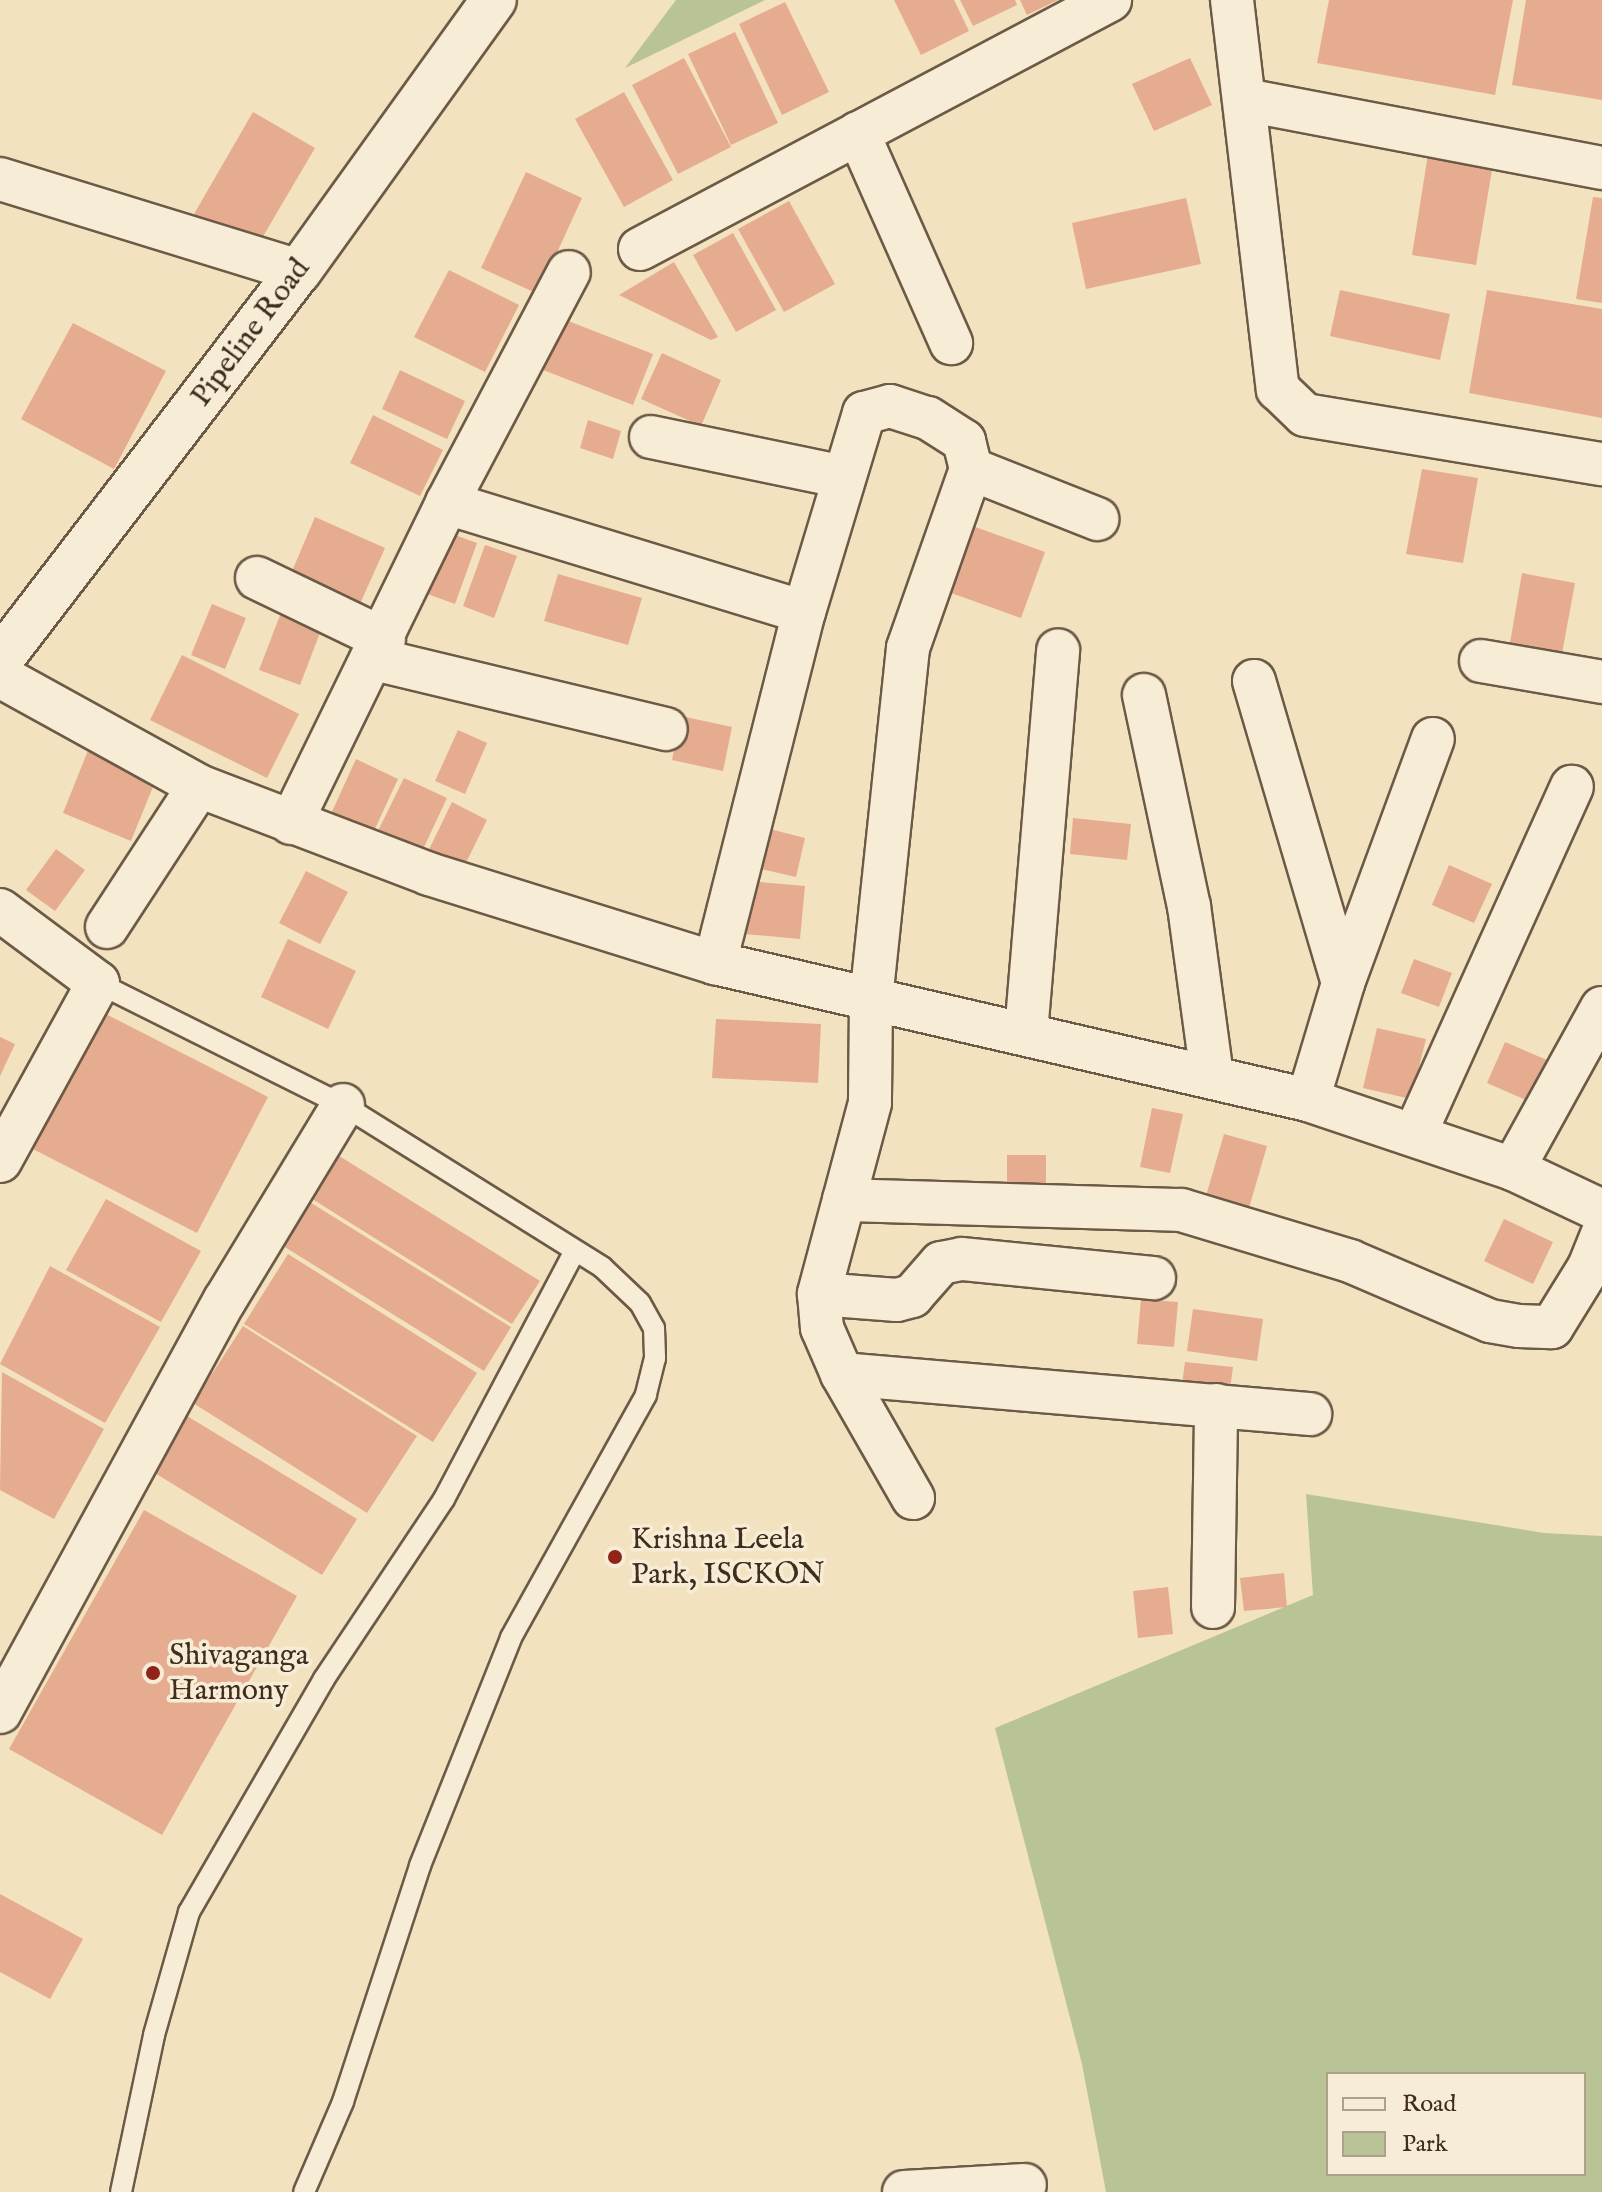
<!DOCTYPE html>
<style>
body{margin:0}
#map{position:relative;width:1602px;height:2192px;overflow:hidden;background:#f3e2bf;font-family:"IM FELL English",serif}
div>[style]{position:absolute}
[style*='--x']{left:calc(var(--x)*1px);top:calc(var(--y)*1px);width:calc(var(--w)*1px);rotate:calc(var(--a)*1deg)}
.green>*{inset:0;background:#b8c495}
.building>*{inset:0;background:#e6ac8f}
.roads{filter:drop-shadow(2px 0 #6d5a46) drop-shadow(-2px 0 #6d5a46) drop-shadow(0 2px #6d5a46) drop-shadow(0 -2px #6d5a46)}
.lane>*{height:20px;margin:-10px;padding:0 10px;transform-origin:10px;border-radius:10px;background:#f7ecd5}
.street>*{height:42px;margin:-21px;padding:0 21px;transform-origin:21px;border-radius:21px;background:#f7ecd5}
.secondary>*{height:44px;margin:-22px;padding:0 22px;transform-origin:22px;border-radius:22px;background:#f7ecd5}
.dots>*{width:22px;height:22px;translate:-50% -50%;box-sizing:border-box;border:4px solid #f7ecd5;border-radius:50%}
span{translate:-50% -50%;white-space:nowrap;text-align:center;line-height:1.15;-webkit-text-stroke:7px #f7ecd5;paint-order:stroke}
.street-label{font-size:30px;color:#402d1d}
.poi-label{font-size:30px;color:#402d1d}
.left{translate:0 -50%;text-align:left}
.legend{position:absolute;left:1326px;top:2072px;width:260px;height:104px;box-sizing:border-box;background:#f7ecd5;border:2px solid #aea08b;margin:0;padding:10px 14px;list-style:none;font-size:24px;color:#402d1d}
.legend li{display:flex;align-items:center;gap:16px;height:40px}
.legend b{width:40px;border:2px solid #aea08b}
</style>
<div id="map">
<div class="green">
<i style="clip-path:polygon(676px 0,765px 0,625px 68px)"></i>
<i style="clip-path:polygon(evenodd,1306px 1494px,1544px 1533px,1602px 1536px,1602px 2192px,1106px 2192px,1082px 2064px,995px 1728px,1313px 1595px,1306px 1494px,1328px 2074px,1584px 2074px,1584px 2174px,1328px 2174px,1328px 2074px)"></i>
</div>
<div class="building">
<i style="clip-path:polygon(894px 0,954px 0,969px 31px,921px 55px)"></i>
<i style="clip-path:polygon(960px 0,1015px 0,1017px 5px,973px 26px)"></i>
<i style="clip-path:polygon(1020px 0,1058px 0,1027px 15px)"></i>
<i style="clip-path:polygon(1329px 0,1513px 0,1495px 95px,1317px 63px)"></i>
<i style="clip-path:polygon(1526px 0,1602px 0,1602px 100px,1512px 85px)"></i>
<i style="clip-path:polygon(785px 2px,829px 92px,782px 115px,739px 24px)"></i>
<i style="clip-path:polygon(735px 32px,778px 123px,731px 145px,688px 54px)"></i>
<i style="clip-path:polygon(684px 58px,731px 147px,678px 174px,632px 85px)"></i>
<i style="clip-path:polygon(1190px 58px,1212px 105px,1154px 131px,1132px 84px)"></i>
<i style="clip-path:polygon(624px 92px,673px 180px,624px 207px,575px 119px)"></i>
<i style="clip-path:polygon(253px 112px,315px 148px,255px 250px,194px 214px)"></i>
<i style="clip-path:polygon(1429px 148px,1494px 158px,1476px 265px,1412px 255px)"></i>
<i style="clip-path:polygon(526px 172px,582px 198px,538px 294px,481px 268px)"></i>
<i style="clip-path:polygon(1593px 197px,1602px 198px,1602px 303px,1576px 299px)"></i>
<i style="clip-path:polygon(1186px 198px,1201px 264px,1086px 289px,1072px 223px)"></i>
<i style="clip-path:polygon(789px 201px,835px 284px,784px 312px,738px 229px)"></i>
<i style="clip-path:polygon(733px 233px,776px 310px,736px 332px,693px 255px)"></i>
<i style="clip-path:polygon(674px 262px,718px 337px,711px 340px,619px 295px)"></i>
<i style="clip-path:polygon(449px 270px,519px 305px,485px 372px,414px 337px)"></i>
<i style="clip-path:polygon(1340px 290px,1450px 314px,1440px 360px,1330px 336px)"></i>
<i style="clip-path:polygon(1487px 290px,1602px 309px,1602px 418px,1469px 393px)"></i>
<i style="clip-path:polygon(558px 317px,653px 354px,633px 405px,538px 368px)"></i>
<i style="clip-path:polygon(73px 323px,166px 371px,114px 469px,21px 419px)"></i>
<i style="clip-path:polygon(662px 353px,721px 380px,701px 426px,641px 399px)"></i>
<i style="clip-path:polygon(400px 370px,465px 401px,447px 439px,382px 409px)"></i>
<i style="clip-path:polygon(373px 415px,443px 450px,420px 496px,350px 463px)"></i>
<i style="clip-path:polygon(588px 420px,621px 431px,613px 459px,580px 448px)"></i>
<i style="clip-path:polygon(1422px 469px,1478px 478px,1463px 563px,1406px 554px)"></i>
<i style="clip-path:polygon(315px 517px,385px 548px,359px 606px,290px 576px)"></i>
<i style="clip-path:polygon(964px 523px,1045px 552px,1021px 618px,940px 589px)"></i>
<i style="clip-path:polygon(444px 531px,477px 543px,455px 604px,422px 592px)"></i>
<i style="clip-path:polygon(485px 545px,517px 556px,494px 618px,463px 606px)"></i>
<i style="clip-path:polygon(1522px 573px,1575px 583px,1561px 659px,1509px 649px)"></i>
<i style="clip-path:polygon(558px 574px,642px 598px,628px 645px,544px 621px)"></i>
<i style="clip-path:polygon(212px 604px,246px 618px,225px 669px,191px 655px)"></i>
<i style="clip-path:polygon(282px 610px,323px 625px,300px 685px,259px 670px)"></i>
<i style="clip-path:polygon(182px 655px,299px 714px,267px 778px,150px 720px)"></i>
<i style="clip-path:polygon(681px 716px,732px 727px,723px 771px,672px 760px)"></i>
<i style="clip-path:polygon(458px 730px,487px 743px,465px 794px,435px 781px)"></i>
<i style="clip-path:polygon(91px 743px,159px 772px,131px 841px,63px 813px)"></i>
<i style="clip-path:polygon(356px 759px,398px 779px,368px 844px,326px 825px)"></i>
<i style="clip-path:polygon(404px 778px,447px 798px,417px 862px,373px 841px)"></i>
<i style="clip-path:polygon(452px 802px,487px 820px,457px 881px,422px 864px)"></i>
<i style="clip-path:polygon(1073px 818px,1131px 824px,1127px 860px,1070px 854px)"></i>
<i style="clip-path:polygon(766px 828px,805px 838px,796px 877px,757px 868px)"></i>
<i style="clip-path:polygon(56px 849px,85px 870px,55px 911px,26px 890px)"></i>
<i style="clip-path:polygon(1449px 865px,1492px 884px,1474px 923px,1432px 905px)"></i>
<i style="clip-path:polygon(306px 871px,348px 892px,320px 944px,279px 923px)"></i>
<i style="clip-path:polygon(749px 881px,805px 886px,800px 939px,744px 934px)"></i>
<i style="clip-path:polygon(288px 939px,356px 971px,328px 1029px,261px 997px)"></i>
<i style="clip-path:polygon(1414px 959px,1452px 973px,1439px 1007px,1401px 993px)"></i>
<i style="clip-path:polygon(98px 1010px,268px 1097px,197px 1233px,27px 1146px)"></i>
<i style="clip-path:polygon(716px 1019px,821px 1024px,818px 1083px,712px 1078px)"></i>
<i style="clip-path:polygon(1377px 1028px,1426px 1039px,1411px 1099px,1363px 1088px)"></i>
<i style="clip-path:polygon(0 1037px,15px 1044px,0 1076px)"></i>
<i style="clip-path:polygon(1505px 1042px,1547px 1060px,1528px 1101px,1487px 1083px)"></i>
<i style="clip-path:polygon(1152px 1108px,1183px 1114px,1170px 1173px,1140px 1167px)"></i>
<i style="clip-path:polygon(1224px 1134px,1267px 1146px,1249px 1208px,1206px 1196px)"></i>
<i style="clip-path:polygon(336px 1154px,540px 1281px,512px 1324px,309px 1197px)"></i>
<i style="clip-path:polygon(1007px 1155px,1046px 1155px,1046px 1193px,1007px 1193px)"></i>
<i style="clip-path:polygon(106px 1199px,201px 1251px,161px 1322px,66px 1270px)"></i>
<i style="clip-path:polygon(308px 1201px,511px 1327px,484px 1371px,280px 1244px)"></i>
<i style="clip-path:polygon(1504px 1219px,1553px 1242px,1533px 1284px,1484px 1261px)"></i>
<i style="clip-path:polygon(288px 1254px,477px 1373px,433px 1442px,244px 1324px)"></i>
<i style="clip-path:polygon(50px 1266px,160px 1327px,105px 1423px,0 1364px)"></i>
<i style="clip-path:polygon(1141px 1299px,1178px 1302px,1174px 1347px,1137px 1344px)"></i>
<i style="clip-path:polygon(1193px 1309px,1263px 1319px,1257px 1361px,1187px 1351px)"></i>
<i style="clip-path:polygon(243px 1326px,417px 1436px,367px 1513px,193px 1403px)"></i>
<i style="clip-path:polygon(1185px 1362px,1233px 1367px,1229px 1397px,1181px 1392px)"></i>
<i style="clip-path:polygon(2px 1372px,104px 1429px,54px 1519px,0 1490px)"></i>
<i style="clip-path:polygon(187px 1416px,357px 1519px,322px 1575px,153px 1472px)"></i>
<i style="clip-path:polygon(144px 1510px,297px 1596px,162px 1835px,9px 1749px)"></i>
<i style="clip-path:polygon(1284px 1573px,1287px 1607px,1244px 1611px,1240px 1578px)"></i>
<i style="clip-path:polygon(1168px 1587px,1173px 1634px,1138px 1638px,1133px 1591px)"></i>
<i style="clip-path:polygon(0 1894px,83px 1939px,50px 1999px,0 1972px)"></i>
</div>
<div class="roads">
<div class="lane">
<i style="--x:98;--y:983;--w:274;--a:26.5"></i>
<i style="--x:343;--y:1105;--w:305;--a:32"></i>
<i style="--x:602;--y:1267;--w:52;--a:43.5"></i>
<i style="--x:640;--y:1303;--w:29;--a:61"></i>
<i style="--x:654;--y:1328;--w:30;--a:88"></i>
<i style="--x:655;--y:1358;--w:38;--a:104"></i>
<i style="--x:646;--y:1395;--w:278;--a:119.1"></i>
<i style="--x:511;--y:1638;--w:245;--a:111.8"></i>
<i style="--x:420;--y:1866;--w:248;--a:108.1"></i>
<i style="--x:343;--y:2102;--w:98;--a:113.4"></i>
<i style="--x:121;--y:2192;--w:160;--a:-78.1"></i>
<i style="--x:154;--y:2035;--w:128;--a:-74.1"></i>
<i style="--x:189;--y:1912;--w:269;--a:-59.9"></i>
<i style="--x:324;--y:1679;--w:216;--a:-56.3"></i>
<i style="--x:444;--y:1499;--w:279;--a:-62.2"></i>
</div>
<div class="street">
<i style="--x:1232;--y:0;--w:392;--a:83.3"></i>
<i style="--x:1278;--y:389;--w:37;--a:44"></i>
<i style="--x:1305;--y:415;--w:301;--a:9.4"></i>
<i style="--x:1246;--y:100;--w:362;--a:10.8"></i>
<i style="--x:858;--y:133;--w:230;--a:66.1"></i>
<i style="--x:0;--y:179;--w:313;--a:17.1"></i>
<i style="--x:640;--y:249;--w:532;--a:-27.91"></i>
<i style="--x:651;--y:437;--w:197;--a:11.7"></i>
<i style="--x:971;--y:469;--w:136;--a:21.6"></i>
<i style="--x:447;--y:503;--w:261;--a:-62.2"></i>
<i style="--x:257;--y:578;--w:141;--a:25.7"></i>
<i style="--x:374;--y:659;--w:300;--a:13.5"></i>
<i style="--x:1481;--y:661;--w:123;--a:9.8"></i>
<i style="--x:0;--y:676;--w:227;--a:28.9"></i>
<i style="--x:199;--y:786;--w:246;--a:20.9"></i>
<i style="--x:429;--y:874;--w:300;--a:17.3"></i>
<i style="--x:715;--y:963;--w:609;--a:13.01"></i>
<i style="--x:1308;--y:1100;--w:216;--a:18.6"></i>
<i style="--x:1513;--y:1169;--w:98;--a:25.3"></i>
<i style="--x:1254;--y:681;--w:315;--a:73.6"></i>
<i style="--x:1144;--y:695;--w:216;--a:78"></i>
<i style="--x:1189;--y:906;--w:172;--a:82.3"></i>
<i style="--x:291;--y:823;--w:356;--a:-64"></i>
<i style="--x:447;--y:503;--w:373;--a:17"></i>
<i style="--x:0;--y:910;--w:122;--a:36.7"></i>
<i style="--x:98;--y:983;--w:203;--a:118.8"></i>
<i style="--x:107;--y:927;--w:168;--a:-56.9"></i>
<i style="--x:715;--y:963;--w:362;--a:-75.8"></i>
<i style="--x:804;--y:612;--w:208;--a:-73.2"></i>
<i style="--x:864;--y:413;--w:27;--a:-15"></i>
<i style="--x:890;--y:406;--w:40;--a:18"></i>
<i style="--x:928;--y:418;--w:43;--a:32.6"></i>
<i style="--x:964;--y:441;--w:29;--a:76"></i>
<i style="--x:971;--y:469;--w:190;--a:109.4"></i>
<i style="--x:908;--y:648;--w:356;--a:96"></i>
<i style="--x:871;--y:1002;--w:101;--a:90.6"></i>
<i style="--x:870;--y:1103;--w:198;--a:105"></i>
<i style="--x:819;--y:1294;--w:34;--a:85"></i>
<i style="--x:822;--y:1328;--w:50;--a:66.5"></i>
<i style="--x:842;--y:1374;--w:143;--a:60.2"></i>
<i style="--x:1026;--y:1033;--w:384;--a:-85.2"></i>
<i style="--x:1308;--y:1100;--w:122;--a:-73.3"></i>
<i style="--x:1343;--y:983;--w:260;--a:-69.8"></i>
<i style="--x:1415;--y:1134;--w:381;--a:-65.7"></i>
<i style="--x:1513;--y:1169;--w:184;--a:-61.1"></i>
<i style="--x:844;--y:1200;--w:337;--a:1.7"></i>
<i style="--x:1181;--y:1210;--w:177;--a:16.8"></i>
<i style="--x:1350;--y:1261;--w:152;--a:23.2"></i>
<i style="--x:1490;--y:1321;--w:29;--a:10"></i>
<i style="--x:1519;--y:1326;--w:33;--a:2"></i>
<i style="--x:1552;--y:1327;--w:70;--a:-58.3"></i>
<i style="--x:1589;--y:1267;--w:35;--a:-68"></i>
<i style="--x:819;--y:1294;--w:78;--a:4.4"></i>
<i style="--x:897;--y:1300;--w:16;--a:-15"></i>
<i style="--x:912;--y:1296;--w:44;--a:-48.7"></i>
<i style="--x:941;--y:1263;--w:21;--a:-11"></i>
<i style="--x:962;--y:1259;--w:193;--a:5.7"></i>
<i style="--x:842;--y:1374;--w:470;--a:4.9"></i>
<i style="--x:1213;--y:1607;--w:202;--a:-89.1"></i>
<i style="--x:0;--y:1712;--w:469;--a:-61.4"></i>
<i style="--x:225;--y:1300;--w:228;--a:-58.8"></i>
<i style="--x:904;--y:2192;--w:121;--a:-3.3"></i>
</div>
<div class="secondary">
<i style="--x:0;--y:660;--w:491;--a:-52.5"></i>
<i style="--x:299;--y:271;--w:334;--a:-54.3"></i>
</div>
</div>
<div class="dots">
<i style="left:615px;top:1557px;background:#8f2418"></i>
<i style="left:153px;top:1673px;background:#8f2418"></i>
</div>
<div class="street-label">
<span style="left:251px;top:333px;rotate:-53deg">Pipeline Road</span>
</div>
<div class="poi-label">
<span class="left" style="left:631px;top:1557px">Krishna Leela<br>Park, ISCKON</span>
<span class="left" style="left:169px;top:1673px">Shivaganga<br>Harmony</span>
</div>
<ul class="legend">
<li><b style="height:10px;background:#f7ecd5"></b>Road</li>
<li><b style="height:22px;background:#b8c495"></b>Park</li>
</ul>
</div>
